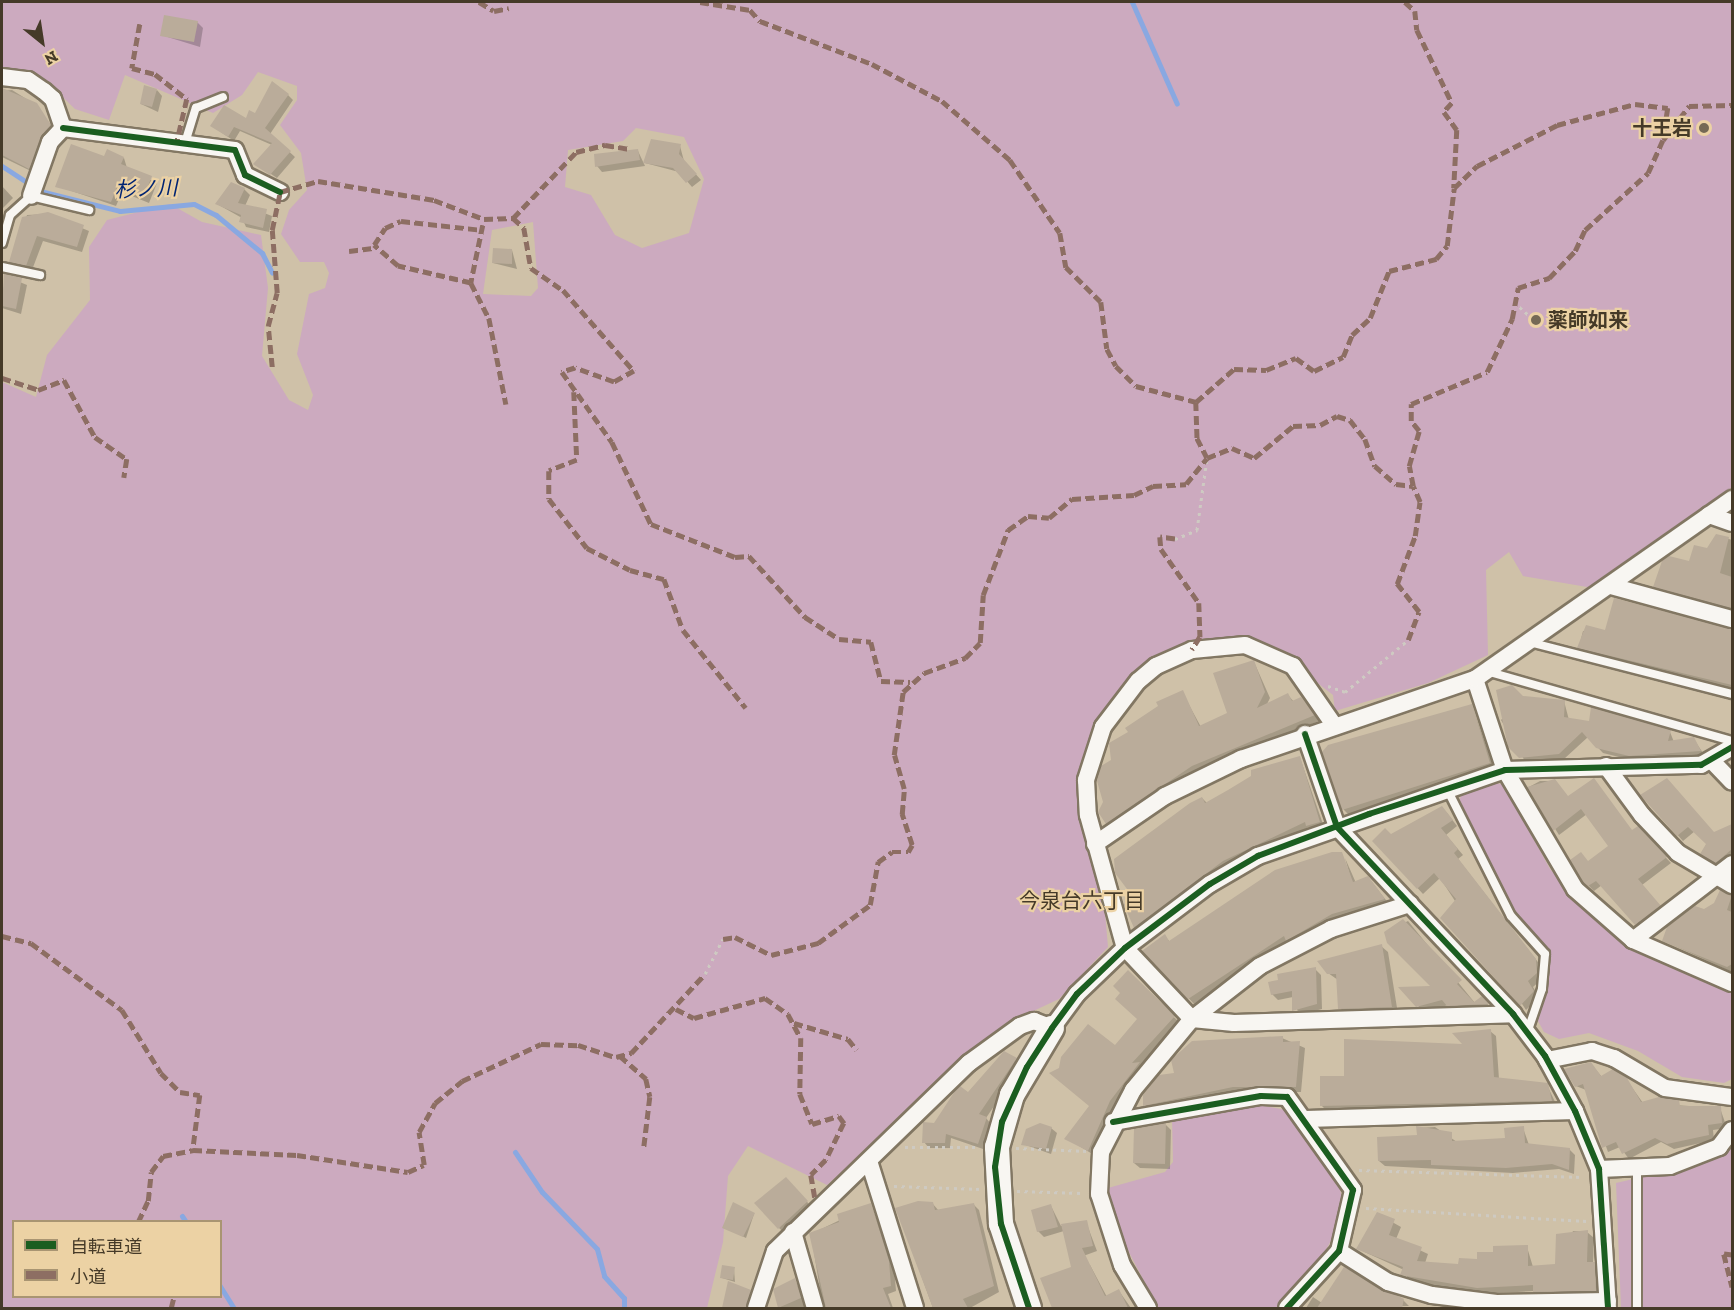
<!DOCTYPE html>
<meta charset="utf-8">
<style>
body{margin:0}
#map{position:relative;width:1734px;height:1310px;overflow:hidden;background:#cfc1a8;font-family:"Zilla Slab","Noto Sans JP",serif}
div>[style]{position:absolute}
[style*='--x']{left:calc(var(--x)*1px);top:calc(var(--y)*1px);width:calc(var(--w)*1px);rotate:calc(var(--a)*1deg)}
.green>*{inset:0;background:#ccaabf}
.shadow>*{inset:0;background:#0003}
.stream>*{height:5px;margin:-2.5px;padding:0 2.5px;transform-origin:2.5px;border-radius:2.5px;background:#89a8e1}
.building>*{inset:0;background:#baac9a}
.path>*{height:3px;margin-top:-1.5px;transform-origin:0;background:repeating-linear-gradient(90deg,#cecac2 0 3px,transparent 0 7.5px)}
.roads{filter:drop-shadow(2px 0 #827763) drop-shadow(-2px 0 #827763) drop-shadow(0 2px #827763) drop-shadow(0 -2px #827763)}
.lane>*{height:8px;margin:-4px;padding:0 4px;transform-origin:4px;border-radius:4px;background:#f8f6f2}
.street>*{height:16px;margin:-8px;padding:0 8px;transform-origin:8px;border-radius:8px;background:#f8f6f2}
.secondary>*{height:24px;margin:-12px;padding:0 12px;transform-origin:12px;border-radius:12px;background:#f8f6f2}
.quiet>*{height:4.5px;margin-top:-2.25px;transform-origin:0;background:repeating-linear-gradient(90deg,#8d6e63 0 9px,transparent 0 13.5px)}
.cycleway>*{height:6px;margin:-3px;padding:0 3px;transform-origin:3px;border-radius:3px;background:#1b5e20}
.dots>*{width:16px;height:16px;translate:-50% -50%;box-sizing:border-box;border:3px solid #ecd2a4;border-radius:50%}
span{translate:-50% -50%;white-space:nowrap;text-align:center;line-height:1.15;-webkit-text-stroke:4.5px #ecd2a4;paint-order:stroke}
.poi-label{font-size:20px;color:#453a28;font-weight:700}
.right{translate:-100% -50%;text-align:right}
.left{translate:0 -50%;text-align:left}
.water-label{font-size:21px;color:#002473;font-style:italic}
.neighbourhood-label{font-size:21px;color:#453a28}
.frame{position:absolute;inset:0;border:3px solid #453a28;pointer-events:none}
.legend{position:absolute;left:12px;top:1220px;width:210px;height:78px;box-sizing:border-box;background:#ecd2a4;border:2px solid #a99572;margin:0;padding:8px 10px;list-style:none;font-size:18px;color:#453a28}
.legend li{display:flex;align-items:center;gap:12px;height:30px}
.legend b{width:30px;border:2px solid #a99572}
.north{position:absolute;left:12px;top:12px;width:60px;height:60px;-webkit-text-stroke:4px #ecd2a4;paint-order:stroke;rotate:150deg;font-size:16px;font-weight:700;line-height:24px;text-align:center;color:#453a28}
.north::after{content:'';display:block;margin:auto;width:21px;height:27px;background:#453a28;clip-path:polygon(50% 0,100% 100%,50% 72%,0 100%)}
</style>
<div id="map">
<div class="green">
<i style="clip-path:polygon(evenodd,2px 2px,1732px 2px,1732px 487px,1593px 588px,1523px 576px,1509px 552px,1486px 570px,1488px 655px,1428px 683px,1335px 711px,1333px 695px,1271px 647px,1243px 640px,1188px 645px,1106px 711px,1083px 812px,1104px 901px,1108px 947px,1059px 999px,1012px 1021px,827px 1185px,748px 1146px,728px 1176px,723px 1242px,707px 1308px,2px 1308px,2px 382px,36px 397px,47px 355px,90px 300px,89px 247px,107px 220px,170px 204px,202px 222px,261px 235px,268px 288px,262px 356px,289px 400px,308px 410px,313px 395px,297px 354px,309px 294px,325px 288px,329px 273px,324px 262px,300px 262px,281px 234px,289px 210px,307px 190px,301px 153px,280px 125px,297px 100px,297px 86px,258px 72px,242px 95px,213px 113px,125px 75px,109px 120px,75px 109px,41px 76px,2px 71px,2px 2px,636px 128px,684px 137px,704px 179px,689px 233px,642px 248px,615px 235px,591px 195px,565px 187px,568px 150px,623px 141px,636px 128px,2px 2px,533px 222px,538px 288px,531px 296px,483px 294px,492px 230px,533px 222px,2px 2px,14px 1222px,220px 1222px,220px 1296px,14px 1296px,14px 1222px)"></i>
<i style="clip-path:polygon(1496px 783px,1504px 785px,1550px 869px,1600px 923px,1653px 959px,1732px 992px,1732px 1079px,1724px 1083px,1682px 1077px,1638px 1051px,1589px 1033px,1559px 1039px,1544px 1032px,1538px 1021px,1551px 954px,1514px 912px,1459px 801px,1462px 794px)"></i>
<i style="clip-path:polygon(1259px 1105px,1286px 1110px,1335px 1173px,1344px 1204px,1337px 1230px,1314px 1271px,1277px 1308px,1158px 1308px,1120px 1235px,1108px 1188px,1165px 1172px,1173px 1162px,1172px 1119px)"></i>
<i style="clip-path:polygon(1732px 1135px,1732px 1308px,1621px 1308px,1616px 1183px,1706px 1162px)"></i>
</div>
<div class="shadow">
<i style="clip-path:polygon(197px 22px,203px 28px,200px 47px,161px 35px)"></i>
<i style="clip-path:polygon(12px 90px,36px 105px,56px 132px,35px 173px,2px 157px,2px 91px)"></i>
<i style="clip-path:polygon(157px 90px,162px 96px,158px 112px,141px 104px)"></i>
<i style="clip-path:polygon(288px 95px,293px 100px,270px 134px,295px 157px,277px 178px,259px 166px,272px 145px,240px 131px,234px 141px,212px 126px,247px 120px)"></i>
<i style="clip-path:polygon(680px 146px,684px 161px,701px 180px,692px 187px,679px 172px,645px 163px)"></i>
<i style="clip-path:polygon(638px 151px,645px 166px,602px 172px,597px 166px)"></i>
<i style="clip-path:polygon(124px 158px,127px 168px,157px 183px,149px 203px,122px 192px,116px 206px,57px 186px)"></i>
<i style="clip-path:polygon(2px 186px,13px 198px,2px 209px)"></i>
<i style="clip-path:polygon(244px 189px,250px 195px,245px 206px,272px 216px,269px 232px,246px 227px,242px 218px,217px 204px)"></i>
<i style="clip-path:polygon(48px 214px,89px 231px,82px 252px,43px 241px,32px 270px,16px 267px,10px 261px,27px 215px)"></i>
<i style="clip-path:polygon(512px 250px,517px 269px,493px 263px)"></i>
<i style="clip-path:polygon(5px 276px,27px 285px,21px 314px,2px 308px)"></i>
<i style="clip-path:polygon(1717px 535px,1732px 540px,1732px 611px,1655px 586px,1708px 550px)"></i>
<i style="clip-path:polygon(1615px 599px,1732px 630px,1732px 688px,1585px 653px,1579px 647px,1583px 631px,1607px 632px)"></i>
<i style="clip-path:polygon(1254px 662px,1270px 698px,1267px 704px,1288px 695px,1294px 702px,1301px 698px,1319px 721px,1198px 771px,1113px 828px,1105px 803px,1113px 761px,1130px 732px,1182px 692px,1201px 727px,1229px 713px)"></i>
<i style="clip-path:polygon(1523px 697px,1564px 701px,1569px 720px,1670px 732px,1674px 742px,1693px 738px,1705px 756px,1635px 761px,1603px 753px,1588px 737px,1564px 759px,1526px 763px,1501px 720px)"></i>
<i style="clip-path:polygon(1472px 706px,1494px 768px,1349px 815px,1344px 810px,1324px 753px)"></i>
<i style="clip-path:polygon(1300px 758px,1324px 827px,1309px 827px,1229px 866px,1141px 932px,1125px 898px,1202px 798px,1207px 803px)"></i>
<i style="clip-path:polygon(1540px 781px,1554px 781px,1569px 798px,1633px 831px,1637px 828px,1671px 863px,1642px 885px,1665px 912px,1642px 929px,1602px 885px,1594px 891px,1584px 881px,1589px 863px,1611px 847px,1587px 814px,1559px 835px,1529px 787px)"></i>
<i style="clip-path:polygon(1642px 795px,1714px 834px,1723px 835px,1732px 826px,1732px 858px,1722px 868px,1707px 859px,1702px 853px,1707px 843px,1695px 831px,1683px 841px)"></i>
<i style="clip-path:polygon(1447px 813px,1457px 826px,1446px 835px,1463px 855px,1458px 859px,1541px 966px,1542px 979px,1533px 987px,1539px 997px,1526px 1010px,1440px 878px,1423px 894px,1374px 841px)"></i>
<i style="clip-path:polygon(1341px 854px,1354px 890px,1345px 858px,1356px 883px,1368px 877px,1389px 904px,1259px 958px,1194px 1004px,1145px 951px,1165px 936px,1170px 942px)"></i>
<i style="clip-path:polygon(1731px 897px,1732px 972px,1664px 941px,1705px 910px)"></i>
<i style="clip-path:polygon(1408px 921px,1475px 1003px,1482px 998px,1492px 1009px,1454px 1011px,1449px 1005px,1423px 1011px,1401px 989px,1433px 988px,1386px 932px)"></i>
<i style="clip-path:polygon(1381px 946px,1388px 952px,1398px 1014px,1347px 1015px,1340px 1008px,1338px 980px,1328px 973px)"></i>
<i style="clip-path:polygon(1315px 969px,1321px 975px,1322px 1009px,1299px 1015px,1293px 997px,1278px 1000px,1272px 994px)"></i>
<i style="clip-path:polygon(1128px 972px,1180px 1023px,1141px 1065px,1145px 1068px,1115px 1106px,1094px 1155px,1066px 1138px,1090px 1106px,1115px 1047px,1139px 1019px,1122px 993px)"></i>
<i style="clip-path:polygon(1490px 1031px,1496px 1036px,1499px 1079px,1547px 1085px,1557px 1106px,1327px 1111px,1321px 1105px,1345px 1078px,1345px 1040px,1466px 1045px)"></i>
<i style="clip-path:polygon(1282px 1038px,1305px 1048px,1301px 1092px,1240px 1092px,1150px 1111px,1145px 1105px,1176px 1075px)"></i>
<i style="clip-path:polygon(1004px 1053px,1022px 1065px,986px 1118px,991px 1124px,983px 1149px,951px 1138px,950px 1148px,929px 1148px,924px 1142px)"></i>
<i style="clip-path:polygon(1591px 1064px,1602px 1077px,1626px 1079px,1643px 1103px,1720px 1108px,1727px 1128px,1713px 1130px,1714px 1140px,1674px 1149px,1661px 1142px,1629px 1159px,1620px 1147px,1608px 1152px,1586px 1090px,1576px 1086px)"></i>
<i style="clip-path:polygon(1166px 1125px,1171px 1130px,1170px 1169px,1140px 1168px,1134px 1163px)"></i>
<i style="clip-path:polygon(1435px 1127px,1457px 1142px,1506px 1139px,1523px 1128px,1529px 1145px,1569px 1149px,1575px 1155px,1574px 1174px,1559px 1169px,1513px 1173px,1385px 1166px,1379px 1161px,1418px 1136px,1418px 1128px)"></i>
<i style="clip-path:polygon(1051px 1128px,1057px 1133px,1051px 1154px,1023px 1144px)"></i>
<i style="clip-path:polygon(795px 1188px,815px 1211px,788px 1236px,779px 1228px)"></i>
<i style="clip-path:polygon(932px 1203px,939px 1211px,974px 1205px,979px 1210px,999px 1292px,970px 1308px,933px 1308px,897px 1209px)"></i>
<i style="clip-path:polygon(871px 1205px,894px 1267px,896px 1291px,888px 1294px,893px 1308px,823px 1308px,811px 1234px)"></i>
<i style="clip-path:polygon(1051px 1206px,1061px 1226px,1086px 1222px,1097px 1251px,1075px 1259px,1064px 1231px,1044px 1237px,1038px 1231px)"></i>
<i style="clip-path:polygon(754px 1214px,746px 1238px,724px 1227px)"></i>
<i style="clip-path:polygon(1378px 1214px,1401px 1227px,1396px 1239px,1428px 1254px,1425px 1263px,1459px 1266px,1527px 1247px,1533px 1267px,1557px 1265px,1573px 1231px,1587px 1232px,1594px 1238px,1593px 1263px,1600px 1270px,1602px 1297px,1541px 1298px,1534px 1291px,1484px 1294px,1409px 1281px,1404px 1270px,1358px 1249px)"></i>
<i style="clip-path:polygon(1090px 1265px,1107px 1297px,1119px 1291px,1131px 1308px,1054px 1308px,1046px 1289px)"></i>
<i style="clip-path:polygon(734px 1269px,735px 1282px,722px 1278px)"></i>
<i style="clip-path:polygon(795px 1280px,808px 1308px,781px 1308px,775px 1290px)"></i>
<i style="clip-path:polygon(732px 1284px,755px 1297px,752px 1308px,740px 1308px)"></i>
<i style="clip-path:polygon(1313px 1297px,1322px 1303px,1403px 1300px,1409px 1306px,1306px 1308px)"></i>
</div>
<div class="stream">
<i style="--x:1132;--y:2;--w:111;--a:66.2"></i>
<i style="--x:2;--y:166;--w:45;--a:33.3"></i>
<i style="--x:40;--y:191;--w:82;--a:14"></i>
<i style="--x:120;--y:211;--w:74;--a:-5.4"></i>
<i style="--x:194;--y:204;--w:25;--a:27"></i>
<i style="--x:216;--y:215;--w:60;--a:39.6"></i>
<i style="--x:262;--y:253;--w:22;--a:63"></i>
<i style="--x:515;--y:1152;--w:48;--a:56"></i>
<i style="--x:542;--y:1192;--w:79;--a:46"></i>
<i style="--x:597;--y:1249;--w:28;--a:75"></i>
<i style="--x:604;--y:1276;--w:30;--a:48"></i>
<i style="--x:624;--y:1298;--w:10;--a:90"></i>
<i style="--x:182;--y:1216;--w:7;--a:56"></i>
<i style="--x:220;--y:1286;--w:26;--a:58"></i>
</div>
<div class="building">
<i style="clip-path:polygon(164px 15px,198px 21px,194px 42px,160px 36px)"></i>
<i style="clip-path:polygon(272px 81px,289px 94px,265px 128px,291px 151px,270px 175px,253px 164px,272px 143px,234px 127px,228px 137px,210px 126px,224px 105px,246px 118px,249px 110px,255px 113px)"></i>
<i style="clip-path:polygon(144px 85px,157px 89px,152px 107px,140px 104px)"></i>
<i style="clip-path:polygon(2px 88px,37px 103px,51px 125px,29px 169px,2px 155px)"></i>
<i style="clip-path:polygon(651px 139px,681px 144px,679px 154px,697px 174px,686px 183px,673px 168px,643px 163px)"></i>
<i style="clip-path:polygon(71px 144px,104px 156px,107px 149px,124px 157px,121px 164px,152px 176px,143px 198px,117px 187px,111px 202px,55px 187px)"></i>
<i style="clip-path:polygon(638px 149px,640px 160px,595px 167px,594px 154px)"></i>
<i style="clip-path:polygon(231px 182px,245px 188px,238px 203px,267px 209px,263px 228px,239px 222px,241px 215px,215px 204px)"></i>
<i style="clip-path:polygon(48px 212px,84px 225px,77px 247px,37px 236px,26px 266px,9px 262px,22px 217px)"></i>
<i style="clip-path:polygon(493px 248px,512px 249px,512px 264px,492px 263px)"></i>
<i style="clip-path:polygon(4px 274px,22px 278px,16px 309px,2px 306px)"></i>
<i style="clip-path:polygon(1716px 534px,1729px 537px,1720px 573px,1732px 577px,1732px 608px,1653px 587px,1662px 561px,1669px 556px,1689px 561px,1694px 545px,1707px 548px)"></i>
<i style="clip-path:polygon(1614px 598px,1732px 629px,1732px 685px,1577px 648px,1586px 625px,1605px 630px)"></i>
<i style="clip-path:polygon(1254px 660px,1265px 692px,1257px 708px,1288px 693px,1292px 701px,1301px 697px,1315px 715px,1192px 766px,1106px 824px,1098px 812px,1103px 802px,1097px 781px,1101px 766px,1111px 760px,1109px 743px,1128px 732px,1125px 728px,1158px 706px,1156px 702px,1183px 690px,1199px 726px,1227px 713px,1213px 673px)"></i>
<i style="clip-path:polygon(1512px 685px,1523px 696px,1565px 700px,1564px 717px,1589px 721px,1591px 707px,1671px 730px,1668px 741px,1694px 737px,1701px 751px,1629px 756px,1596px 748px,1582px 732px,1559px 754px,1519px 758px,1508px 747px,1496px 690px)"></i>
<i style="clip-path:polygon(1472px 704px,1490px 763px,1342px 810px,1322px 752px,1328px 745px)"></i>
<i style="clip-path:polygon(1300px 756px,1320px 822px,1306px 826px,1305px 822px,1223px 861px,1134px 928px,1124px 905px,1130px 893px,1115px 873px,1114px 859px,1190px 803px,1202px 797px,1205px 803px,1228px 790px,1251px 776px,1251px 770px)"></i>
<i style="clip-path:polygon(1594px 778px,1632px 830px,1638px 826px,1667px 857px,1638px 879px,1661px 906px,1635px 925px,1596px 881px,1588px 886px,1583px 882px,1570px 860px,1581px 852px,1588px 861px,1608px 846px,1581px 809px,1553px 831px,1527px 787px,1555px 779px,1568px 796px)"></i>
<i style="clip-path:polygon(1667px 778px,1714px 832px,1732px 824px,1732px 849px,1716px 863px,1700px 854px,1706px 844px,1688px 827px,1677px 836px,1640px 795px)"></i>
<i style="clip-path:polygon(1442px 806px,1453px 820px,1441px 828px,1458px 849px,1454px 853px,1536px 959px,1537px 973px,1528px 981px,1534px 991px,1520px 1006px,1440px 918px,1456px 899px,1434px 873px,1417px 889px,1372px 841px,1385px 828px,1391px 834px)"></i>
<i style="clip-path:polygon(1332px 852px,1342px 852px,1353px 882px,1368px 876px,1385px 899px,1332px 914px,1286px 941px,1284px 936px,1188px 999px,1142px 951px,1165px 934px,1169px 941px,1275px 870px)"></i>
<i style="clip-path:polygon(1720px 890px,1732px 895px,1727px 910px,1732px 912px,1732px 964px,1727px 967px,1662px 941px,1667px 927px,1695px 906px,1704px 909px,1714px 903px)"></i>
<i style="clip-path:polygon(1403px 919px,1462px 980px,1457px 984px,1474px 1002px,1482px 996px,1489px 1004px,1447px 1006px,1442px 1000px,1416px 1007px,1398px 987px,1430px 986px,1387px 943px,1384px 932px)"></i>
<i style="clip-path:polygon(1382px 944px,1392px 1007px,1338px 1009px,1336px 974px,1327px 974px,1317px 961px)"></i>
<i style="clip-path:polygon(1316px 967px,1317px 1004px,1292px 1011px,1292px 991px,1271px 995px,1268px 982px,1278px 980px,1277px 974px)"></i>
<i style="clip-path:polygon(1128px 970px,1175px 1016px,1132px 1063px,1140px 1062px,1110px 1101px,1088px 1151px,1064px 1139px,1089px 1106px,1049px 1073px,1059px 1068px,1061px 1057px,1088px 1024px,1115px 1045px,1137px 1019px,1115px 999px,1120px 993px,1113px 986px)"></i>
<i style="clip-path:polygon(1491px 1029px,1494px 1077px,1548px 1083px,1552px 1101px,1320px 1106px,1320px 1076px,1344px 1076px,1344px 1039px,1462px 1044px,1452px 1033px)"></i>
<i style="clip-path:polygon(1283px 1036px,1283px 1042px,1300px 1041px,1296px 1087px,1233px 1087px,1143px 1106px,1143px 1095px,1159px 1075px,1174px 1073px,1171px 1060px,1192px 1041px)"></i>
<i style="clip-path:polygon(1004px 1051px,1017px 1058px,979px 1114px,987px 1117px,978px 1144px,946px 1134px,945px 1143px,922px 1143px,923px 1122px,934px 1123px,955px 1091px,960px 1086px,968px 1092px)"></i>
<i style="clip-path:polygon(1591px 1062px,1601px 1076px,1613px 1069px,1627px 1078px,1641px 1102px,1659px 1097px,1679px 1100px,1680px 1106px,1721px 1106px,1722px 1123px,1708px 1125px,1709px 1135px,1667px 1144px,1655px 1138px,1622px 1154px,1616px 1142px,1602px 1148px,1583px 1084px,1575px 1087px,1564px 1069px)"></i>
<i style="clip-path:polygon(1040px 1123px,1052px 1127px,1046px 1149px,1021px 1145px,1026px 1129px)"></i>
<i style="clip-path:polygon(1166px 1123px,1165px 1164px,1133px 1163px,1134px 1129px)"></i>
<i style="clip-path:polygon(1416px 1126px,1452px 1132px,1452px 1141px,1505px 1138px,1504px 1128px,1524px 1126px,1525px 1143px,1570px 1148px,1569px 1170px,1552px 1164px,1506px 1168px,1431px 1165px,1431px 1160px,1378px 1161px,1377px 1137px,1417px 1135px)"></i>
<i style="clip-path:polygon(786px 1177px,808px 1201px,778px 1229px,754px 1203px)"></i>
<i style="clip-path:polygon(918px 1201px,933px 1202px,935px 1210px,974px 1203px,994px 1286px,963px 1299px,968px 1308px,933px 1308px,895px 1208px)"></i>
<i style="clip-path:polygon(733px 1202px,755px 1213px,743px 1237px,722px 1228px)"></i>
<i style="clip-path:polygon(871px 1203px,889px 1261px,891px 1286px,883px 1288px,891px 1308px,826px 1308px,809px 1233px,839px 1222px,837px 1214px)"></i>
<i style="clip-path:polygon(1051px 1204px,1058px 1227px,1037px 1232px,1031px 1210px)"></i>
<i style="clip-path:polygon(1377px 1212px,1395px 1219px,1389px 1235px,1422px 1247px,1417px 1261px,1458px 1264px,1459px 1258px,1477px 1259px,1477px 1252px,1493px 1252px,1493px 1246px,1528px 1245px,1528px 1266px,1555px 1264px,1556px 1234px,1588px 1230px,1587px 1262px,1595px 1262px,1596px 1291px,1533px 1292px,1533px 1285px,1477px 1288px,1400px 1275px,1403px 1267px,1356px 1249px)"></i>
<i style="clip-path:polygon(1087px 1220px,1093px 1246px,1082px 1248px,1105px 1296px,1119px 1289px,1128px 1308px,1052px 1308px,1040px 1278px,1071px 1267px,1061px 1224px)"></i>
<i style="clip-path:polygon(722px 1265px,735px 1267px,733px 1280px,720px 1278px)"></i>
<i style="clip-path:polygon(1344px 1267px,1404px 1299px,1402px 1308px,1317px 1308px)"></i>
<i style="clip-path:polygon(795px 1278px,801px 1298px,778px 1308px,773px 1289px)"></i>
<i style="clip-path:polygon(728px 1281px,751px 1290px,746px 1308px,722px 1308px)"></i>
</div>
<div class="path">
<i style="--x:1514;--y:302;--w:28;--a:42"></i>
<i style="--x:1175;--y:539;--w:24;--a:-22"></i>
<i style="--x:1197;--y:530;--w:73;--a:-82.1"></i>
<i style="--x:1328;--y:686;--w:18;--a:19"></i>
<i style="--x:1345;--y:692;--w:82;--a:-39.5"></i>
<i style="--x:705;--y:974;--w:39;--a:-63"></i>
<i style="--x:905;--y:1147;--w:74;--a:0"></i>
<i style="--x:1016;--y:1148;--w:71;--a:2.4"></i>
<i style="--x:1359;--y:1170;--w:224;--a:1.8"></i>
<i style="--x:894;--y:1186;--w:87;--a:2"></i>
<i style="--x:1017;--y:1191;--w:65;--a:1.8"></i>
<i style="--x:1366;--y:1208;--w:221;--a:3.4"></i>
</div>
<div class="roads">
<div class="lane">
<i style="--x:185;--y:143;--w:37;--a:-73"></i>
<i style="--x:196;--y:108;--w:29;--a:-22"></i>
<i style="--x:2;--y:243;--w:29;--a:-74"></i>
<i style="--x:10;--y:215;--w:28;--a:-42"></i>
<i style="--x:31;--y:196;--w:60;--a:13.6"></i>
<i style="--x:2;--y:267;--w:39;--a:12"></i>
<i style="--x:1529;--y:642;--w:210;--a:14.4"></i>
<i style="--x:1486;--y:671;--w:256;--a:15.9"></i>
<i style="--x:1448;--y:791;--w:140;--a:63.3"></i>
<i style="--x:1511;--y:916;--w:51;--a:48.2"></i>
<i style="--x:1545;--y:954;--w:35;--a:95"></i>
<i style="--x:1542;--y:989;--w:46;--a:108.8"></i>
<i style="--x:1637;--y:1308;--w:139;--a:-90"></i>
</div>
<div class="street">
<i style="--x:2;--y:77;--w:26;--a:7"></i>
<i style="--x:28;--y:80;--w:19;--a:35"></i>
<i style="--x:44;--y:91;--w:12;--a:42"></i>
<i style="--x:53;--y:99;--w:31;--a:71"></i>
<i style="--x:63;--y:128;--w:19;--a:133"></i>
<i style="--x:50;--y:142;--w:57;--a:109.4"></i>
<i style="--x:63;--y:128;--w:173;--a:7.3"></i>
<i style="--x:235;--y:150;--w:27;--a:68"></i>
<i style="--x:245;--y:175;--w:39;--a:26"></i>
<i style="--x:1709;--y:515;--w:24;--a:19"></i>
<i style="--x:1611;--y:586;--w:125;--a:15.3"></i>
<i style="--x:1475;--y:679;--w:96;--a:71.8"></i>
<i style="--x:1505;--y:770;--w:138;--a:59.5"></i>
<i style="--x:1575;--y:889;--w:77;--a:41.3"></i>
<i style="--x:1633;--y:940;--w:108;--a:23.5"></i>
<i style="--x:1334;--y:725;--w:72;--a:-124.8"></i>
<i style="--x:1293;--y:666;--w:52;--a:-156.4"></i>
<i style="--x:1245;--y:645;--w:53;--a:174.6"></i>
<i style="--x:1192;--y:650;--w:39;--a:156"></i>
<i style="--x:1156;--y:666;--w:23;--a:140"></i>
<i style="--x:1138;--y:681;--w:58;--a:127.3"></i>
<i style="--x:1103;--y:727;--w:56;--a:107.8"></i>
<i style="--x:1086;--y:780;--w:35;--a:87"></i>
<i style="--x:1088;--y:815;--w:138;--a:74.5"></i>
<i style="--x:1125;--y:948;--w:98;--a:46.7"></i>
<i style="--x:1192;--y:1019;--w:42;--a:5.4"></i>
<i style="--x:1234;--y:1023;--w:279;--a:-1.8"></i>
<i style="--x:1305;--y:734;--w:98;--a:71"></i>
<i style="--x:1337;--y:827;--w:257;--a:46.7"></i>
<i style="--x:1513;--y:1014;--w:53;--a:52.7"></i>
<i style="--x:1545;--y:1056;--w:63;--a:61.4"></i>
<i style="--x:1575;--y:1111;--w:63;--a:67.5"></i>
<i style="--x:1599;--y:1169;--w:139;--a:86.3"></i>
<i style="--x:1711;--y:760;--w:30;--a:46"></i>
<i style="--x:1606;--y:766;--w:61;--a:53.7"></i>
<i style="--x:1642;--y:815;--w:52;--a:46.5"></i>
<i style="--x:1678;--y:853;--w:63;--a:30.7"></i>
<i style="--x:1095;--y:844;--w:85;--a:-34.4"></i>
<i style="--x:1165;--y:796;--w:85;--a:-26"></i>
<i style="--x:1241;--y:759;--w:247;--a:-18.9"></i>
<i style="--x:1475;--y:679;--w:314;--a:-35"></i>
<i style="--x:1633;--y:940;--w:125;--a:-37.5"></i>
<i style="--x:1547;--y:1060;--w:46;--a:-11.3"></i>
<i style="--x:1592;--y:1051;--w:23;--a:18"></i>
<i style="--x:1614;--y:1058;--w:59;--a:30.5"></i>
<i style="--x:1665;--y:1088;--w:68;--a:7.7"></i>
<i style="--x:1306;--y:1119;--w:269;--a:-1.7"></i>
<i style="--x:1113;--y:1122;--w:150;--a:-10"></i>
<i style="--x:1261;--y:1096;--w:26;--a:2"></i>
<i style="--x:1287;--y:1097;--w:114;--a:54.6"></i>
<i style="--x:1353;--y:1190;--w:63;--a:102.9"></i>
<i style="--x:1339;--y:1251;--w:77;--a:132.4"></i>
<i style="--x:869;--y:1161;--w:154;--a:72.6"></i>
<i style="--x:1599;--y:1169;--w:71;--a:-2.4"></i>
<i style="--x:1670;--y:1166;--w:53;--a:-21.2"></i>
<i style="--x:1719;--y:1147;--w:21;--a:-53"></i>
<i style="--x:793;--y:1232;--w:79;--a:73.9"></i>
<i style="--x:1339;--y:1251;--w:58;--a:32.3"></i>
<i style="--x:1388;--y:1282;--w:46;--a:16.5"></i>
<i style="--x:1432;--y:1295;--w:65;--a:7"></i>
<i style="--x:1497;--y:1303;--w:111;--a:-1"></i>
<i style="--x:756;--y:1308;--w:60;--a:-71.6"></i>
<i style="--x:775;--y:1251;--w:270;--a:-44.1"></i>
<i style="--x:969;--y:1063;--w:63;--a:-36"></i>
<i style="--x:1020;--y:1026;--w:15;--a:-20"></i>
<i style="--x:1034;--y:1021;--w:19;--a:21"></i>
<i style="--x:1052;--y:1028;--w:42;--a:-53.7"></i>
<i style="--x:1077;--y:994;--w:66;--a:-43.8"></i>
<i style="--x:1125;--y:948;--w:106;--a:-37"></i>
<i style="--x:1210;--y:884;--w:56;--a:-30.3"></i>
<i style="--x:1258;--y:856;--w:262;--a:-19.2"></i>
<i style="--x:1505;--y:770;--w:196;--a:-1.5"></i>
<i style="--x:1701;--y:765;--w:36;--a:-30"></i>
<i style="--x:1148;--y:1308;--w:50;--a:-121.2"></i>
<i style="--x:1122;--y:1265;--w:75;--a:-107.9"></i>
<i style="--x:1099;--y:1194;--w:42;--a:-87.3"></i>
<i style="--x:1101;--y:1152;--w:70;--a:-62.7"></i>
<i style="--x:1133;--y:1090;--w:92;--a:-50.3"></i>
<i style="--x:1192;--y:1019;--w:86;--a:-37.9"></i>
<i style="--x:1260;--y:966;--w:80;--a:-27.5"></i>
<i style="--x:1331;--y:929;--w:83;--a:-17.6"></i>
</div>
<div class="secondary">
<i style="--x:1029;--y:1308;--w:89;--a:-108.4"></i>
<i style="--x:1001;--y:1224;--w:77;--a:-93"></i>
<i style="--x:997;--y:1147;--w:54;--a:-73.9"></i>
<i style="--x:1012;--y:1095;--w:78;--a:-59.2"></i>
</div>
</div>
<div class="quiet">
<i style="--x:479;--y:2;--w:17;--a:31"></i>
<i style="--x:494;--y:11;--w:15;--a:-11"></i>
<i style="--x:700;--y:2;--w:51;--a:9.1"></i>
<i style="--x:750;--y:10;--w:15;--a:48"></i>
<i style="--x:760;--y:21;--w:120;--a:21"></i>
<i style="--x:872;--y:64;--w:79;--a:27.9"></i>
<i style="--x:942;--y:101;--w:90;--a:40.9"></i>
<i style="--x:1010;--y:160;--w:88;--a:55.6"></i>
<i style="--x:1060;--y:233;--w:35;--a:80"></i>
<i style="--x:1066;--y:267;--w:49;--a:45"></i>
<i style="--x:1101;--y:302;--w:47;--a:82.7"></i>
<i style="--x:1107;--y:349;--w:19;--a:62"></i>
<i style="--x:1116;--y:366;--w:28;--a:45"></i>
<i style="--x:1136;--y:386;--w:62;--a:14.9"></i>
<i style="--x:1196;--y:402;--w:36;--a:88"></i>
<i style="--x:1197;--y:438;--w:22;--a:63"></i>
<i style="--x:1405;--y:2;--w:13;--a:42"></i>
<i style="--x:1415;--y:11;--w:19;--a:84"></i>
<i style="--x:1417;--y:30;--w:81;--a:64.4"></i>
<i style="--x:1452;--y:103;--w:12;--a:132"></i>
<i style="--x:1444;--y:112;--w:22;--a:54"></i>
<i style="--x:1457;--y:130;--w:58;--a:93"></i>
<i style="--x:140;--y:24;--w:45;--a:100.3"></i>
<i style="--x:132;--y:68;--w:24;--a:15"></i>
<i style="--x:155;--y:74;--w:41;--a:38"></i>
<i style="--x:187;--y:99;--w:44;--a:103.1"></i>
<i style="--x:513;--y:218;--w:15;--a:42"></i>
<i style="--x:524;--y:228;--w:41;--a:80.1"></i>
<i style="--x:531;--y:268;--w:39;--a:35"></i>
<i style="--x:563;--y:290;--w:108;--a:48.8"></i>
<i style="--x:634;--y:371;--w:23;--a:151"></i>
<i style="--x:614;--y:382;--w:41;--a:-160.3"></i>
<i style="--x:575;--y:368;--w:14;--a:163"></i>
<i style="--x:562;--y:372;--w:86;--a:54.5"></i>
<i style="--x:612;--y:442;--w:91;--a:64.6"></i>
<i style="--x:651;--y:524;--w:90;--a:21.4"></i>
<i style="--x:735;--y:557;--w:14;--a:-4"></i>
<i style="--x:749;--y:556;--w:83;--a:47.4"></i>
<i style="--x:805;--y:617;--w:40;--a:32.9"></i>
<i style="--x:839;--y:639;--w:32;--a:5"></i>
<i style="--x:871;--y:642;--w:40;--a:75.6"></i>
<i style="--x:881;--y:681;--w:29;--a:2"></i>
<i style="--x:483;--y:225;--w:59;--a:101.7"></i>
<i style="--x:471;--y:283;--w:39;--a:63"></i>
<i style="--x:489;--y:318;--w:88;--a:78.8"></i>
<i style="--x:349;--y:251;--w:26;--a:-7"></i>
<i style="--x:471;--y:283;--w:75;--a:-166.9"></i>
<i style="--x:398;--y:266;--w:32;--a:-139"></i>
<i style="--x:374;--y:245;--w:20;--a:-57"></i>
<i style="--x:385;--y:228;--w:17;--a:-24"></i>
<i style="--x:401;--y:221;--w:81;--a:6.3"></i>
<i style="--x:272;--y:367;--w:41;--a:-95.6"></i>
<i style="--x:268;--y:326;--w:34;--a:-75"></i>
<i style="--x:277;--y:293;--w:63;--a:-94.5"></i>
<i style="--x:272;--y:230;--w:39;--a:-78"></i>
<i style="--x:280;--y:192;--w:40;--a:-16"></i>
<i style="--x:318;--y:181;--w:118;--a:9.3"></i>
<i style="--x:434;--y:200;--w:53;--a:20.8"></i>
<i style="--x:484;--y:219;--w:29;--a:-2"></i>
<i style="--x:513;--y:218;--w:91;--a:-46.3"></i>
<i style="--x:576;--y:152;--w:30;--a:-14"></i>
<i style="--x:605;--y:145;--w:25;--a:9"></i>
<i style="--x:2;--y:378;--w:38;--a:18"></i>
<i style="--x:38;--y:390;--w:28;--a:-21"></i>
<i style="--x:64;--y:380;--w:65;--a:61.5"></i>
<i style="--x:95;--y:437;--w:39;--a:35"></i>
<i style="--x:127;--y:459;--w:19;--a:99"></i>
<i style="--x:574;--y:392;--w:68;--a:87.5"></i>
<i style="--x:577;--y:460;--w:30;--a:159"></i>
<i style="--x:549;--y:471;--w:28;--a:90"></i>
<i style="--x:549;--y:499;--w:62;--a:52.2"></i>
<i style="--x:587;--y:548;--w:48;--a:27.1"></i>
<i style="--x:630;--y:570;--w:35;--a:15"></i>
<i style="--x:664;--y:579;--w:54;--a:69.6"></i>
<i style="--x:683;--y:630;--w:100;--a:51.1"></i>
<i style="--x:1196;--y:402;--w:50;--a:-41"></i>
<i style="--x:1234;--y:369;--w:32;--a:2"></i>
<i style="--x:1266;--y:370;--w:32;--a:-22"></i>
<i style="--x:1296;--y:358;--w:22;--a:36"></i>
<i style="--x:1314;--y:371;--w:32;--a:-26"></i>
<i style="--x:1343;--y:357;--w:24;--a:-68"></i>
<i style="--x:1352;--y:335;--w:25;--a:-43"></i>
<i style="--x:1370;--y:318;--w:51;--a:-68"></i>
<i style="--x:1389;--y:271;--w:49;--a:-14.3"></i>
<i style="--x:1436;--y:259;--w:17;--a:-50"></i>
<i style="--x:1447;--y:246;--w:58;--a:-83.1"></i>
<i style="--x:1454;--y:188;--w:32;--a:-44"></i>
<i style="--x:1477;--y:166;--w:90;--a:-27.1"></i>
<i style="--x:1557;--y:125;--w:81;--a:-15.1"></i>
<i style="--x:1635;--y:104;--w:33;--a:7"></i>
<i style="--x:1668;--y:108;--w:30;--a:99"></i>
<i style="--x:1175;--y:539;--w:15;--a:-172"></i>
<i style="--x:1160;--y:537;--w:12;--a:85"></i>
<i style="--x:1161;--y:549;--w:66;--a:54.9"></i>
<i style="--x:1199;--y:603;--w:34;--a:88"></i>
<i style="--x:1200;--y:637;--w:15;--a:122"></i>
<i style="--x:1408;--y:640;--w:30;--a:-69"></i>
<i style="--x:1419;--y:612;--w:36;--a:-128"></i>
<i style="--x:1397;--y:584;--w:51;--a:-69.4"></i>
<i style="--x:1415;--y:536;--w:34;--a:-82"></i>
<i style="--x:1420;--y:502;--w:17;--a:-114"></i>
<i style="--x:2;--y:936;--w:30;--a:14"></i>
<i style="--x:31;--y:943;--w:113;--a:36.4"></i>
<i style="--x:122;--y:1010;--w:74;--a:58.2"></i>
<i style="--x:161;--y:1073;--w:27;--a:45"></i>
<i style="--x:180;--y:1092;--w:20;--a:9"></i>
<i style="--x:200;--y:1095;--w:55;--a:97.3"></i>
<i style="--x:723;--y:939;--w:12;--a:-9"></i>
<i style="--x:735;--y:937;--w:40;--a:26.6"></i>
<i style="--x:771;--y:955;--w:49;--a:-14.3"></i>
<i style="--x:818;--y:943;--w:64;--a:-36.2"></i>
<i style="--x:870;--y:905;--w:44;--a:-79.5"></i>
<i style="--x:878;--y:862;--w:17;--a:-36"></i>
<i style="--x:892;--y:852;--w:16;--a:0"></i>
<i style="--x:908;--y:852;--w:8;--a:-60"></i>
<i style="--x:912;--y:845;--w:33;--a:-108"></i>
<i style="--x:902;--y:814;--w:25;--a:-85"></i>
<i style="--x:904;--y:789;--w:35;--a:-106"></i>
<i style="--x:894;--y:755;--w:64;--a:-81.9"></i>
<i style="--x:903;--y:692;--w:28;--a:-42"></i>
<i style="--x:924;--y:673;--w:44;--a:-20.1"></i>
<i style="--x:965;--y:658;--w:21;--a:-45"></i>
<i style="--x:980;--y:643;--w:48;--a:-86.4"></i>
<i style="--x:983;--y:595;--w:70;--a:-69"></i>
<i style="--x:1008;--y:530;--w:24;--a:-35"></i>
<i style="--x:1028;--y:516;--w:21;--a:5"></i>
<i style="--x:1049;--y:518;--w:30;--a:-40"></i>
<i style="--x:1072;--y:499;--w:62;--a:-3.7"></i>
<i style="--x:1134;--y:495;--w:21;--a:-25"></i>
<i style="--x:1153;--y:486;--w:33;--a:-3"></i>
<i style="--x:1186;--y:484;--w:33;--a:-51"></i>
<i style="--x:1207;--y:458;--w:27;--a:-22"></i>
<i style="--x:1232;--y:448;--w:24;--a:24"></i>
<i style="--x:1254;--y:458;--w:50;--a:-39.4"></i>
<i style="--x:1293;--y:426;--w:27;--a:-2"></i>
<i style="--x:1320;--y:425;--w:19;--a:-28"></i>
<i style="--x:1337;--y:416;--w:14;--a:17"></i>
<i style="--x:1350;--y:420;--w:24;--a:52"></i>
<i style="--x:1365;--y:439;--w:29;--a:70"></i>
<i style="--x:1375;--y:466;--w:28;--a:41"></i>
<i style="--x:1396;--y:484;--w:17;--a:7"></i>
<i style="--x:1413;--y:486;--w:20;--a:-101"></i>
<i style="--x:1409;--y:466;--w:36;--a:-74"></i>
<i style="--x:1419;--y:431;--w:13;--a:-129"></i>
<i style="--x:1411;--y:421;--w:17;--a:-90"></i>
<i style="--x:1411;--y:404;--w:82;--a:-22.8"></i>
<i style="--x:1487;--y:372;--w:59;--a:-64.7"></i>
<i style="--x:1512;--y:319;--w:32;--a:-79"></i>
<i style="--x:1518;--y:288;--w:33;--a:-18"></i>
<i style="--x:1549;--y:278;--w:37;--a:-46"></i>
<i style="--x:1575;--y:251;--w:23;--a:-65"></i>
<i style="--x:1585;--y:230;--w:85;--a:-42.1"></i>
<i style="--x:1648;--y:173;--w:36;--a:-66"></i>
<i style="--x:1663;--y:140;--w:43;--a:-52.6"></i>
<i style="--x:1689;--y:106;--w:43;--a:-1.3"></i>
<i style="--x:676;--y:1009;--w:20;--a:27"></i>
<i style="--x:694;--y:1018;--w:74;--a:-15.7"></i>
<i style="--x:765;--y:998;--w:28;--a:35"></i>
<i style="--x:788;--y:1014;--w:27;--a:62"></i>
<i style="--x:801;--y:1038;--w:56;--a:91"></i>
<i style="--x:800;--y:1094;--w:32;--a:68"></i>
<i style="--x:812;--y:1124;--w:28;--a:-17"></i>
<i style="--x:839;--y:1116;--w:9;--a:54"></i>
<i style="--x:844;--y:1123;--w:41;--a:115.9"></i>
<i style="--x:826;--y:1160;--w:21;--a:135"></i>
<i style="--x:811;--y:1175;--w:23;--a:80"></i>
<i style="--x:794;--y:1023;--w:56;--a:16.5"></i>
<i style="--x:848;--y:1039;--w:14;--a:51"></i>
<i style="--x:620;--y:1056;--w:35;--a:41"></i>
<i style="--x:646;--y:1079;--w:18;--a:77"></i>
<i style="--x:650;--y:1097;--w:50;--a:96.8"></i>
<i style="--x:138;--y:1222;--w:23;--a:-65"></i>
<i style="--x:148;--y:1201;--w:29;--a:-84"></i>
<i style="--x:151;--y:1172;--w:20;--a:-53"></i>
<i style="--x:163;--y:1156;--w:31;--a:-11"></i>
<i style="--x:193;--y:1150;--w:104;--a:2.8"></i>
<i style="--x:297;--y:1155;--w:112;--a:8.7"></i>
<i style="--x:408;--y:1172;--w:17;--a:-24"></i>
<i style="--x:424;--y:1165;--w:33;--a:-99"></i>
<i style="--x:419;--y:1132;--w:33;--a:-61"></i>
<i style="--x:435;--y:1103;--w:35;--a:-39"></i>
<i style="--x:462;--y:1081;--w:87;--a:-25.1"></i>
<i style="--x:541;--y:1044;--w:37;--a:2"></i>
<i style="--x:578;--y:1045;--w:40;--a:18"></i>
<i style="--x:616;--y:1057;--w:16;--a:-15"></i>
<i style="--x:631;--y:1053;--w:108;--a:-46.9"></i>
<i style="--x:1732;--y:1255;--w:8;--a:-173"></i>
<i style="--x:1724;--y:1254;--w:34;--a:76"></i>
<i style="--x:171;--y:1308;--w:12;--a:-76"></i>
</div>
<div class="cycleway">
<i style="--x:63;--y:128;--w:173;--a:7.3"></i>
<i style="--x:235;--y:150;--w:27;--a:68"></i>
<i style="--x:245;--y:175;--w:39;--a:26"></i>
<i style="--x:1305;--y:734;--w:98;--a:71"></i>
<i style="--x:1337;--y:827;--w:257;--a:46.7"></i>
<i style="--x:1513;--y:1014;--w:53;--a:52.7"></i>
<i style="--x:1545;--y:1056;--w:63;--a:61.4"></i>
<i style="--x:1575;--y:1111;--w:63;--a:67.5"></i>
<i style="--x:1599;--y:1169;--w:139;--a:86.3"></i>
<i style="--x:1113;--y:1122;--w:150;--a:-10"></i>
<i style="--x:1261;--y:1096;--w:26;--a:2"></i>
<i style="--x:1287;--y:1097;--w:114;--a:54.6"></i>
<i style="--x:1353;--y:1190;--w:63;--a:102.9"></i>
<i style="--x:1339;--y:1251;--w:77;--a:132.4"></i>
<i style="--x:1029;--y:1308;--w:89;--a:-108.4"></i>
<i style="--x:1001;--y:1224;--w:57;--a:-96"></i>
<i style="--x:995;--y:1167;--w:46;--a:-81.2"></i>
<i style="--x:1002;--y:1122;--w:60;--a:-65.6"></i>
<i style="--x:1027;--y:1067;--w:46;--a:-57.3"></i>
<i style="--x:1052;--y:1028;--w:42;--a:-53.7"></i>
<i style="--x:1077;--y:994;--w:66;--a:-43.8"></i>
<i style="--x:1125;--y:948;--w:106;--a:-37"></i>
<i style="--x:1210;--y:884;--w:56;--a:-30.3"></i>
<i style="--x:1258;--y:856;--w:119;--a:-20.7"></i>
<i style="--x:1369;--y:814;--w:143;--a:-17.9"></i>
<i style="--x:1505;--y:770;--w:196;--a:-1.5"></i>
<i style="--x:1701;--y:765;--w:36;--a:-30"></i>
</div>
<div class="dots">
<i style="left:1704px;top:128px;background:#756955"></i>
<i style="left:1536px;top:320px;background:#756955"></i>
</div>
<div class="poi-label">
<span class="right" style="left:1692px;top:128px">十王岩</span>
<span class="left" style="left:1548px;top:320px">薬師如来</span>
</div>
<div class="water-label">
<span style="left:146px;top:189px;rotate:-2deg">杉ノ川</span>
</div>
<div class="neighbourhood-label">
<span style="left:1082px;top:901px">今泉台六丁目</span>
</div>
<div class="frame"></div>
<ul class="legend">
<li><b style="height:8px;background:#1b5e20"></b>自転車道</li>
<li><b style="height:8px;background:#8d6e63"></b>小道</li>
</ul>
<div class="north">N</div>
</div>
